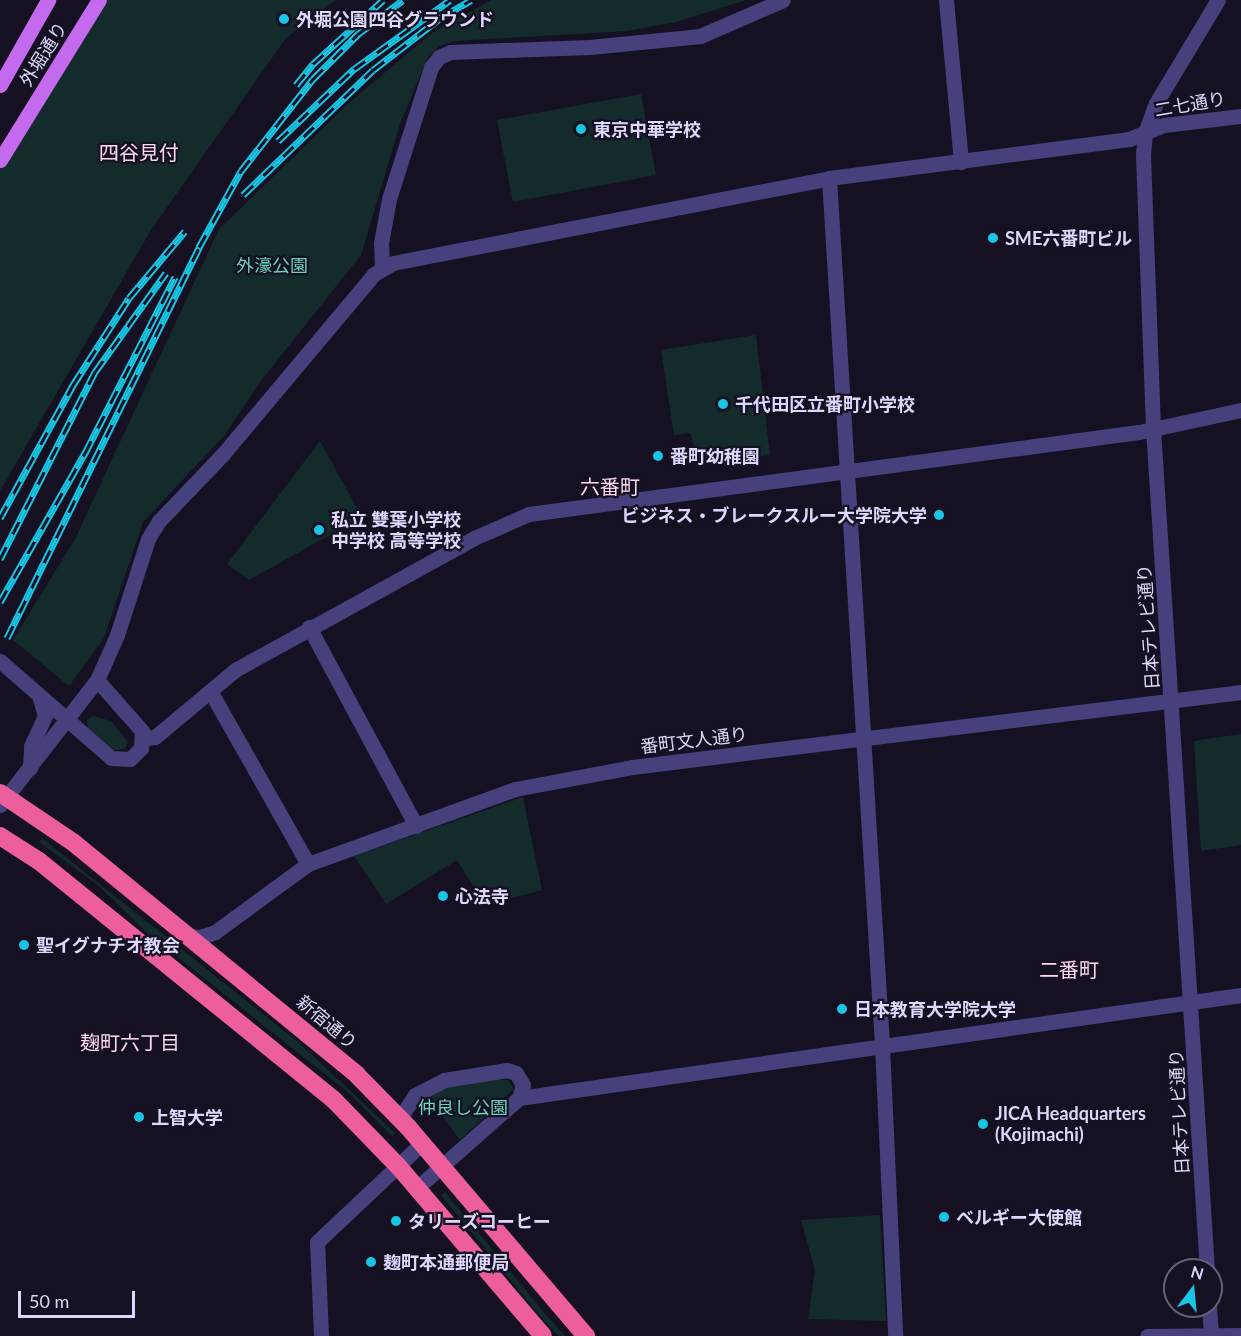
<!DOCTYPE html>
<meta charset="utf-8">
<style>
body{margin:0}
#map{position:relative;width:1241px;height:1336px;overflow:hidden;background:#151122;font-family:Lato,"Noto Sans JP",sans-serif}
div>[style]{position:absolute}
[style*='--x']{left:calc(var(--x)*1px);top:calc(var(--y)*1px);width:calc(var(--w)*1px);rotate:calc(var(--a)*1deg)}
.green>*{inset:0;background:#142b2c}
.minor>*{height:15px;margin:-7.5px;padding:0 7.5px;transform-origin:7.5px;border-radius:7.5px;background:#46417c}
.major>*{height:15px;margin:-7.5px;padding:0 7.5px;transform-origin:7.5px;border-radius:7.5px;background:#c36aee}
.highway>*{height:18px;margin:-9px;padding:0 9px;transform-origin:9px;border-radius:9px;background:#ed5f9c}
.rail>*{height:7px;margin-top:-3.5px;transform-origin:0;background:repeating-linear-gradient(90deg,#151122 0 14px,#19c5e4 0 28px);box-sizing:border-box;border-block:2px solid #19c5e4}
.dots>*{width:16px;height:16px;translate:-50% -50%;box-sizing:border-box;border:3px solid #151122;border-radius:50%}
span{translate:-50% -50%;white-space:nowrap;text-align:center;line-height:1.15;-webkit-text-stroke:4.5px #151122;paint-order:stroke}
.poi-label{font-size:18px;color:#ddd7fb;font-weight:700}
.left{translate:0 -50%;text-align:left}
.right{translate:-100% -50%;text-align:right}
.street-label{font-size:18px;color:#ddd7fb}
.park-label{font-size:18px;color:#6ad3be}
.neighbourhood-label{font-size:20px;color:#fbd8ed}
.north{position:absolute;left:1163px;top:1258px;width:60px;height:60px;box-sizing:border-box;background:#151122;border:2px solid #656079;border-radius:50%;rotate:16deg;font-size:16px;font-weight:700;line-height:24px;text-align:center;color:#ddd7fb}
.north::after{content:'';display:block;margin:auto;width:21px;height:27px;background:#19c5e4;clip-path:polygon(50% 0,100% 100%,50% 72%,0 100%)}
.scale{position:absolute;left:18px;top:1291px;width:117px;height:27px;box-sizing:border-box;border:3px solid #ddd7fb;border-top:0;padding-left:8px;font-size:18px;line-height:21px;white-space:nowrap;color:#ddd7fb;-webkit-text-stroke:4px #151122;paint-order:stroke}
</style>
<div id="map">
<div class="green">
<i style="clip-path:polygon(105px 0,336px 0,286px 38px,151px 230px,0 491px,0 160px)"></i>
<i style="clip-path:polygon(491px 0,746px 0,676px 22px,627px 31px,455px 41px,439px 46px,427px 59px,400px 124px,361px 255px,260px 382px,224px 436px,143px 522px,104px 638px,69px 686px,13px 640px,75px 539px,219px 229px,350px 102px,432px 33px)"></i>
<i style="clip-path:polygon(641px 94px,656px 175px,513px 202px,497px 120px)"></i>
<i style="clip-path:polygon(756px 335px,770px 455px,700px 464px,690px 433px,674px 435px,661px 350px)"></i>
<i style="clip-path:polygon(320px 441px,362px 517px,249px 580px,227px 564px)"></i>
<i style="clip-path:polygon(93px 716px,111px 721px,128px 742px,125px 749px,114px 750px,88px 728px,87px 720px)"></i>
<i style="clip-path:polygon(1241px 734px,1241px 845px,1201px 851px,1194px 741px)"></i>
<i style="clip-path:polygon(523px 797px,542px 890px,485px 905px,457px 860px,386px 904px,354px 856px)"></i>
<i style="clip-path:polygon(42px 838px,298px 1042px,395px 1133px,392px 1136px,349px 1093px,146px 932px,99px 886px,39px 842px)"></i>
<i style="clip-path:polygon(491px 1080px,508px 1080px,514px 1089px,460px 1140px,428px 1096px,437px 1089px)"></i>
<i style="clip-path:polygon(445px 1192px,546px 1315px,565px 1336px,559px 1336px,541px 1317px,441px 1195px)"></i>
<i style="clip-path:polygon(880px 1215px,886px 1321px,808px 1319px,815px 1270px,801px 1220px)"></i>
</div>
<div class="minor">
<i style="--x:946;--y:0;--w:163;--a:84.7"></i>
<i style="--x:829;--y:178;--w:869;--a:86.5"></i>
<i style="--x:882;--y:1045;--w:291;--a:87.4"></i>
<i style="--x:382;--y:269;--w:26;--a:-92"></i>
<i style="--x:381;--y:243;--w:45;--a:-79.7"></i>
<i style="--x:389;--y:199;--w:139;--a:-72.3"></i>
<i style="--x:431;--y:67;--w:13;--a:-51"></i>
<i style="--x:439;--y:57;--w:13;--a:-23"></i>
<i style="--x:451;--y:52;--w:139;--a:-2.1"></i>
<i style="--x:590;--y:47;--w:111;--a:-5.7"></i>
<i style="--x:700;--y:36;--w:90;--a:-23.4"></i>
<i style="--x:309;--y:627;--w:226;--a:61.7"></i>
<i style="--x:0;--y:661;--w:147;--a:41.1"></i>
<i style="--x:111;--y:758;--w:19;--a:3"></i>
<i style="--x:130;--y:759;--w:16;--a:-45"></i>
<i style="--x:141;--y:748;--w:17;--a:-87"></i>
<i style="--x:142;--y:731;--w:68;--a:-131.4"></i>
<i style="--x:207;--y:694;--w:6;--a:18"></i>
<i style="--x:213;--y:696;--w:193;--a:60.5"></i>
<i style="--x:142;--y:739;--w:13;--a:-9"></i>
<i style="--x:155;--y:737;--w:104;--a:-39.9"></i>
<i style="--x:235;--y:670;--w:273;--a:-28.9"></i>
<i style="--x:474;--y:538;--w:60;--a:-23.6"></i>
<i style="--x:529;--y:514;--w:615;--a:-7.66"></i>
<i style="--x:1139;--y:432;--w:104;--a:-12.2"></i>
<i style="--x:30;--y:768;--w:22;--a:-87"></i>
<i style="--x:31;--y:746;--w:33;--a:-65"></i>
<i style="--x:45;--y:716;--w:19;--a:-106"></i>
<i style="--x:0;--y:805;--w:158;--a:-52.2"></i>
<i style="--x:97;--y:680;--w:49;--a:-66"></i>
<i style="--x:117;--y:635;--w:101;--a:-72.1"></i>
<i style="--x:148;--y:539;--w:21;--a:-59"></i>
<i style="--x:159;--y:521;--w:93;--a:-46.3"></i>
<i style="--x:223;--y:454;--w:235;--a:-50"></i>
<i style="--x:374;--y:274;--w:22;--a:-30"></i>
<i style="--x:393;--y:263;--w:444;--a:-11"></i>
<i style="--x:829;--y:178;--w:303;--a:-7.4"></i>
<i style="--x:1129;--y:139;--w:38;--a:-22"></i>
<i style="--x:1164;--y:125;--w:78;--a:-6.7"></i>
<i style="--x:188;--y:936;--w:12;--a:5"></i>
<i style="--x:200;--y:937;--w:16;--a:-18"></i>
<i style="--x:215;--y:932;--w:115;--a:-36.2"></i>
<i style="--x:308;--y:864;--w:220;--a:-19.9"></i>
<i style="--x:515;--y:789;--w:119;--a:-10.6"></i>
<i style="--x:632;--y:767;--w:614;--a:-7.02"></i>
<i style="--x:519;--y:1098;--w:729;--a:-8.12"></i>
<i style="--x:400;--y:1118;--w:27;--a:-57"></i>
<i style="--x:415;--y:1095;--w:33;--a:-27"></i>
<i style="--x:444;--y:1080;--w:64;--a:-9"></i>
<i style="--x:507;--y:1070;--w:9;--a:18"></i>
<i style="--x:516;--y:1073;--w:14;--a:60"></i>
<i style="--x:523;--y:1085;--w:14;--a:107"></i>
<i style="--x:519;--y:1098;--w:136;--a:138.6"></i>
<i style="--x:1207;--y:1270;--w:844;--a:-93.67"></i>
<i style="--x:1153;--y:428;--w:273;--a:-92.1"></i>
<i style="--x:1143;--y:155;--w:22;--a:-85"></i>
<i style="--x:1145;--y:133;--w:32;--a:-70"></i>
<i style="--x:1156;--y:103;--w:120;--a:-59"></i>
<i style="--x:1209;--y:1306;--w:30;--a:86"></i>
<i style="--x:321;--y:1336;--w:94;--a:-92.4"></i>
<i style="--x:317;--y:1242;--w:144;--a:-43.3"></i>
<i style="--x:1147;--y:1336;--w:94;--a:-0.6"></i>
</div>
<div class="major">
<i style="--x:0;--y:85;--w:98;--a:-60.5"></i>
<i style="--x:0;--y:160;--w:188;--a:-58.3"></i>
</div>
<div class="highway">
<i style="--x:0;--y:793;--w:89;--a:34"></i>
<i style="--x:74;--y:843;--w:366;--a:39.3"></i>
<i style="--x:357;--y:1075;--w:73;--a:45.6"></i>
<i style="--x:408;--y:1127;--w:275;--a:49.6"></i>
<i style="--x:0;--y:836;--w:46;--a:32.7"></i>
<i style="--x:39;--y:861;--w:378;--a:39"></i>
<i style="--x:333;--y:1099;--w:93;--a:45.9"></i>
<i style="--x:398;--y:1166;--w:223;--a:49.5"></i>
</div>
<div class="rail">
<i style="--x:296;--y:85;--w:27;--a:-51"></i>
<i style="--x:313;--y:64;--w:95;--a:-42.4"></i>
<i style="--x:278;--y:141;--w:105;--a:-43.5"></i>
<i style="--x:354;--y:69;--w:118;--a:-35.7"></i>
<i style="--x:243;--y:195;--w:180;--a:-43.9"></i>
<i style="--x:373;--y:70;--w:85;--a:-37.8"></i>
<i style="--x:440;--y:18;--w:36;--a:-30"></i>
<i style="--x:0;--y:518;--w:152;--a:-61.2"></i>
<i style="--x:73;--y:385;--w:103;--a:-57.2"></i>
<i style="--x:129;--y:298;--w:87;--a:-50.1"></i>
<i style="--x:0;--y:559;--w:210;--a:-63.1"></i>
<i style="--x:95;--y:372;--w:122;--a:-54.4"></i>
<i style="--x:0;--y:602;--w:172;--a:-60.3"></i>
<i style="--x:85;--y:453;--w:198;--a:-62.9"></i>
<i style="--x:7;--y:638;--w:436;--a:-63.8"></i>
<i style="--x:199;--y:247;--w:87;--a:-61.1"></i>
<i style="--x:241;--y:171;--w:117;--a:-52"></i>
<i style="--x:313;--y:79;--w:64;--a:-45"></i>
<i style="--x:358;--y:34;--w:56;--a:-37.1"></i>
</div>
<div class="dots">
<i style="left:284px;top:19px;background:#19c5e4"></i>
<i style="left:581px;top:129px;background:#19c5e4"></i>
<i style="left:993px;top:238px;background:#19c5e4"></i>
<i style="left:723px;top:404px;background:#19c5e4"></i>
<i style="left:658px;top:456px;background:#19c5e4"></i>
<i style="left:939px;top:515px;background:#19c5e4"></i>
<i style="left:319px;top:530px;background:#19c5e4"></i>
<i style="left:443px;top:896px;background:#19c5e4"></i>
<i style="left:24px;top:945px;background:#19c5e4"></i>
<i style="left:842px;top:1009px;background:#19c5e4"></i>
<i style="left:139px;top:1117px;background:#19c5e4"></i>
<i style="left:983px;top:1124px;background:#19c5e4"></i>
<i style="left:944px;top:1217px;background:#19c5e4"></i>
<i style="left:396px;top:1221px;background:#19c5e4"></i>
<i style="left:371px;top:1262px;background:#19c5e4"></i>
</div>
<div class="poi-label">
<span class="left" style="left:296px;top:19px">外堀公園四谷グラウンド</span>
<span class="left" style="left:593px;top:129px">東京中華学校</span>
<span class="left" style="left:1005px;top:238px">SME六番町ビル</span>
<span class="left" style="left:735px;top:404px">千代田区立番町小学校</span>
<span class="left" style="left:670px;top:456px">番町幼稚園</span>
<span class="right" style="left:927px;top:515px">ビジネス・ブレークスルー大学院大学</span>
<span class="left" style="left:331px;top:530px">私立 雙葉小学校<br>中学校 高等学校</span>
<span class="left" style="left:455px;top:896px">心法寺</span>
<span class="left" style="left:36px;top:945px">聖イグナチオ教会</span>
<span class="left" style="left:854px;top:1009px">日本教育大学院大学</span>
<span class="left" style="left:995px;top:1124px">JICA Headquarters<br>(Kojimachi)</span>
<span class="left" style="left:151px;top:1117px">上智大学</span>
<span class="left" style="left:956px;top:1217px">ベルギー大使館</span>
<span class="left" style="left:408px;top:1221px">タリーズコーヒー</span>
<span class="left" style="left:383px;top:1262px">麹町本通郵便局</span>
</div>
<div class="street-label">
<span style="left:43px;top:54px;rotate:-58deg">外堀通り</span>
<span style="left:1190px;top:104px;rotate:-10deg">二七通り</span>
<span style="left:1148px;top:627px;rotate:-94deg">日本テレビ通り</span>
<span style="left:694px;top:740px;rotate:-7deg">番町文人通り</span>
<span style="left:327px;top:1022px;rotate:40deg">新宿通り</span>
<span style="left:1179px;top:1112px;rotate:-93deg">日本テレビ通り</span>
</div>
<div class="park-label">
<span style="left:272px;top:265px">外濠公園</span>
<span style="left:463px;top:1107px">仲良し公園</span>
</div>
<div class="neighbourhood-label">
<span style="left:139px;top:152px">四谷見付</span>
<span style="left:610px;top:486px">六番町</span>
<span style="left:1069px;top:969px">二番町</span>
<span style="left:130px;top:1042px">麹町六丁目</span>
</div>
<div class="north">N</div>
<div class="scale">50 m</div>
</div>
